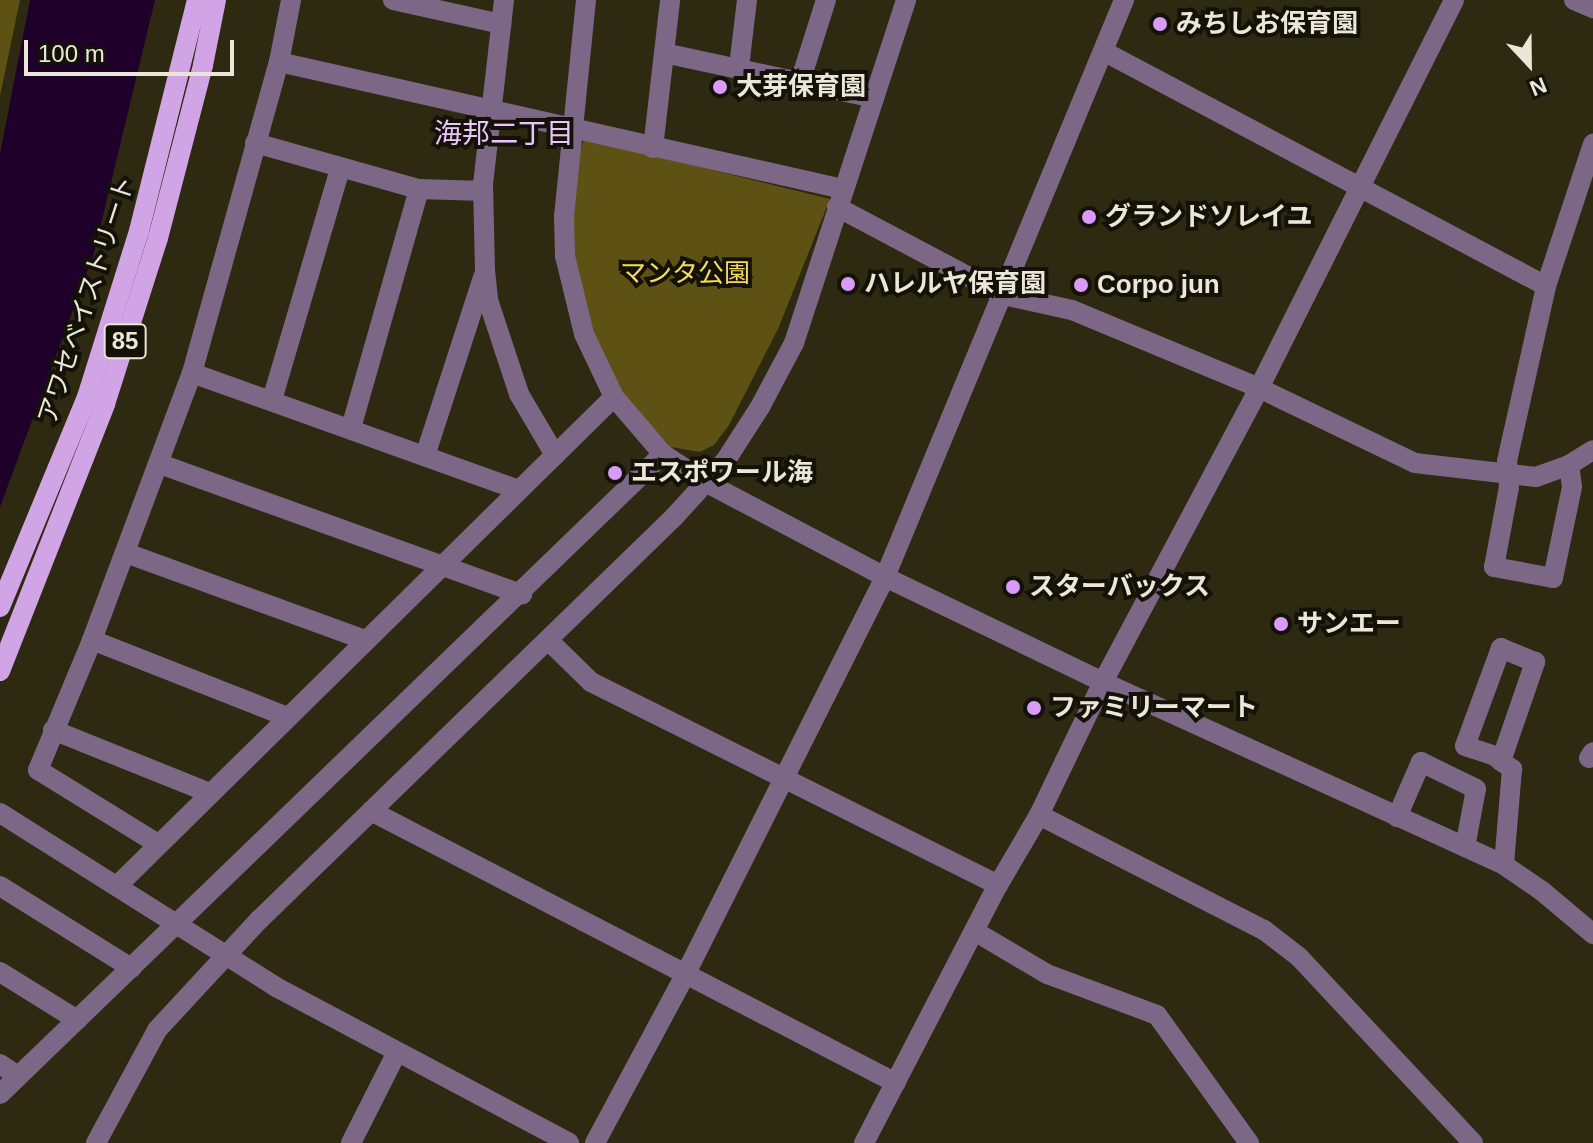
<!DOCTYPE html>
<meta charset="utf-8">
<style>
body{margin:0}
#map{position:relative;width:1593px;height:1143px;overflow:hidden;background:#2e2911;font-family:Helvetica,"Noto Sans JP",sans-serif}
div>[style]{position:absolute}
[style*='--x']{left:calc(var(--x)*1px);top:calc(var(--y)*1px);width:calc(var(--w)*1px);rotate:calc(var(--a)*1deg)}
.green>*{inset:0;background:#5d5113}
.water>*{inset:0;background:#1e002b}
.minor>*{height:20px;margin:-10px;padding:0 10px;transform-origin:10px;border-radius:10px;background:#7c6886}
.major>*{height:20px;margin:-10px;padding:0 10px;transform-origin:10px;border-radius:10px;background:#d1a5e5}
.dots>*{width:22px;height:22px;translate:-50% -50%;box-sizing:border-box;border:4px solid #141208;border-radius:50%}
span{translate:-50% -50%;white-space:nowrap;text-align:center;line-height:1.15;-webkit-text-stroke:8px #141208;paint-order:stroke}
.shield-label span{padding:2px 6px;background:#141208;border:2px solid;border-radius:6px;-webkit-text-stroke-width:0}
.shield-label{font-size:24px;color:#eae7d8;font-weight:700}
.poi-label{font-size:26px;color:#eae7d8;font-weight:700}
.left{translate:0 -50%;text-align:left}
.park-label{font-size:26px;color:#f5da5c}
.street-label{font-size:26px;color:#eae7d8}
.neighbourhood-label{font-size:28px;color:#e9c6fa}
.north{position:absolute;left:1489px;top:24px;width:80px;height:80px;-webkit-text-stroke:6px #141208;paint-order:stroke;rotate:158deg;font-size:22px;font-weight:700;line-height:32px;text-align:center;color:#eae7d8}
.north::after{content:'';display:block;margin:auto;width:28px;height:36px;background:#eae7d8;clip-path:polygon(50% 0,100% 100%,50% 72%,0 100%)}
.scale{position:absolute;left:24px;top:40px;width:210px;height:36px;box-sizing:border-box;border:4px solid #eae7d8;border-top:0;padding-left:10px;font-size:24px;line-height:28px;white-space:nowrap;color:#eae7d8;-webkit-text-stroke:6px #141208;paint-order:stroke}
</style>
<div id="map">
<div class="green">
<i style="clip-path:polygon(0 0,20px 0,0 96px)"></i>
<i style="clip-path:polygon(584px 138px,830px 199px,778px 329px,729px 425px,714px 445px,700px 452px,671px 447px,619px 391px,589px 333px,569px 254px,575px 169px)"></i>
</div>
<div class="water">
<i style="clip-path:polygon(30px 0,155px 0,94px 253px,0 507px,0 154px)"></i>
</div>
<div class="minor">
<i style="--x:393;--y:0;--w:111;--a:12.5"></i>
<i style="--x:504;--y:0;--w:184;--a:96.5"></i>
<i style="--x:483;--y:183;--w:87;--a:88.7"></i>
<i style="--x:485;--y:270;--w:30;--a:84"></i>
<i style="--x:488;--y:300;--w:99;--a:71.7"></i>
<i style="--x:519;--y:394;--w:71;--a:59.5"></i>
<i style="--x:586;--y:0;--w:216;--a:95.8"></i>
<i style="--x:564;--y:215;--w:41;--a:88.6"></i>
<i style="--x:565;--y:256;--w:80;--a:76.3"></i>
<i style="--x:584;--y:334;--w:70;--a:64.5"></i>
<i style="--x:614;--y:397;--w:75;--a:49.3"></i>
<i style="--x:663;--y:454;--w:53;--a:33.4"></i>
<i style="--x:707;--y:483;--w:201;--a:27.8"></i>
<i style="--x:885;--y:577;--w:242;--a:25.7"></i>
<i style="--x:1103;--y:682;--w:441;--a:24.5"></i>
<i style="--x:1504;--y:865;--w:46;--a:34.4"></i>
<i style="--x:1542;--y:891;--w:67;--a:40.1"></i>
<i style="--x:1574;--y:0;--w:21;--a:23"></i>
<i style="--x:1103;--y:51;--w:501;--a:27.94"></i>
<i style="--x:664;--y:53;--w:215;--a:12.1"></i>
<i style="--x:279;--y:62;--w:578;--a:12.69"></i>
<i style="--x:739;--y:67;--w:67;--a:-83.2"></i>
<i style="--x:800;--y:82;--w:86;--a:-72.4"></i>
<i style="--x:255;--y:143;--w:170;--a:15.7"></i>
<i style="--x:419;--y:189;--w:64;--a:1.8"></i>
<i style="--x:653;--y:148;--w:149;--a:-83.4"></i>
<i style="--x:837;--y:207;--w:188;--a:27.9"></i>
<i style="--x:1003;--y:295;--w:71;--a:12.3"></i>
<i style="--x:1072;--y:310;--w:203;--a:22.6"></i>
<i style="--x:1259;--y:388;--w:173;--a:25.7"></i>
<i style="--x:1415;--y:463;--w:122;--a:6.6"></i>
<i style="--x:1536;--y:477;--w:35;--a:-20"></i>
<i style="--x:1569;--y:465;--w:28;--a:-32"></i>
<i style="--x:192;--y:373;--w:347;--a:19.7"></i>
<i style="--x:272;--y:400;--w:241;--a:-73.6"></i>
<i style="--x:351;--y:428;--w:248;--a:-74.1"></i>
<i style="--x:425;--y:456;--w:188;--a:-72"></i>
<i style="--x:160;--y:464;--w:385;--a:19.8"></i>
<i style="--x:1569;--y:465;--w:22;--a:82"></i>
<i style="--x:1572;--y:487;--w:93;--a:101.8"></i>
<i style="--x:1553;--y:578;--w:60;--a:-169.4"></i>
<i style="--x:1494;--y:567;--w:81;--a:-79.4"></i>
<i style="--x:1509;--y:487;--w:26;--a:-94"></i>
<i style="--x:1507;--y:461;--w:179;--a:-77.4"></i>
<i style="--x:1546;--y:286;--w:150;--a:-71.7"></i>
<i style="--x:126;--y:553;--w:254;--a:20"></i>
<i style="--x:92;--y:640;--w:210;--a:21.5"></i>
<i style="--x:548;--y:640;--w:60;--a:44.3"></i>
<i style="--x:591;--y:682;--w:455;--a:26.5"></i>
<i style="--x:53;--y:730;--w:169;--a:21.9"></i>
<i style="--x:1589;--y:758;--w:7;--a:-56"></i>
<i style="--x:1501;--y:761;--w:105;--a:-71"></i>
<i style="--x:1535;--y:662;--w:37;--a:-158"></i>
<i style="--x:1501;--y:648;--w:104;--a:110.2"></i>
<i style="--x:1465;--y:746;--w:32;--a:18"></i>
<i style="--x:1495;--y:756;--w:8;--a:40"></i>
<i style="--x:1501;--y:761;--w:14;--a:36"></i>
<i style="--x:1512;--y:769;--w:96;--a:94.8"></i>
<i style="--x:371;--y:811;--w:591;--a:27.39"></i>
<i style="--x:0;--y:813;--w:326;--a:32.2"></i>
<i style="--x:276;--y:987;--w:332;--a:28"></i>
<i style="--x:1039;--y:815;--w:253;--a:27.1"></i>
<i style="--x:1264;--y:930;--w:44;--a:37.6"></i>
<i style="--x:1299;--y:957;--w:255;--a:46.9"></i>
<i style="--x:1397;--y:817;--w:60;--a:-66.4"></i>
<i style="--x:1421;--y:762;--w:61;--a:26.1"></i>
<i style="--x:1476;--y:789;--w:59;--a:100.7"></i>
<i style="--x:158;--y:844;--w:141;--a:-148.3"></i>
<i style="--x:38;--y:770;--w:141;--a:-67.4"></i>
<i style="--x:92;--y:640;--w:285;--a:-69.5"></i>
<i style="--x:192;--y:373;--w:323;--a:-74.4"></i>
<i style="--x:279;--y:62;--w:63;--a:-79"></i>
<i style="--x:0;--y:886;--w:155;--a:32"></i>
<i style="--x:117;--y:886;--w:697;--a:-44.54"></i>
<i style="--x:976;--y:932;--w:82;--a:30.6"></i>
<i style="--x:1047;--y:974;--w:117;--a:20.4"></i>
<i style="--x:1157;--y:1015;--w:158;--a:54.3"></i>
<i style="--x:0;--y:972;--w:91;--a:31.9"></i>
<i style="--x:0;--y:1064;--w:22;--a:34"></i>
<i style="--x:0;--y:1094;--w:922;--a:-43.99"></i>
<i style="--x:96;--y:1143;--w:128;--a:-61.6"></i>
<i style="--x:157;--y:1030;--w:150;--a:-47.2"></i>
<i style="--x:259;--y:920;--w:578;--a:-44.16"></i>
<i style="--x:674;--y:517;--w:77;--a:-47.6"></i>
<i style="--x:726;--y:460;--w:63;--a:-57.3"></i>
<i style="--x:760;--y:407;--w:72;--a:-62"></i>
<i style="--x:794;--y:343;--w:361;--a:-71.9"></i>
<i style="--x:351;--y:1143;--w:102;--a:-63.2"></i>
<i style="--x:595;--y:1143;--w:193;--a:-61.8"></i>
<i style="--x:686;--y:973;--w:443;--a:-63.3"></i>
<i style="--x:885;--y:577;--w:625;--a:-67.5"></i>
<i style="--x:864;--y:1143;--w:291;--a:-62.6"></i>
<i style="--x:998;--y:885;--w:81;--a:-59.6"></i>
<i style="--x:1039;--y:815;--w:148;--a:-64.3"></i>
<i style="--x:1103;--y:682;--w:333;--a:-62"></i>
<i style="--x:1259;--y:388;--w:434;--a:-63.3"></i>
</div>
<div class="major">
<i style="--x:0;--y:607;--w:227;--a:-67.5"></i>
<i style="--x:87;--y:397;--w:174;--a:-72.6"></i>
<i style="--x:139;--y:231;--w:238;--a:-75.9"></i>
<i style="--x:0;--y:671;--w:287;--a:-68.5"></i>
<i style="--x:105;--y:404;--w:174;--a:-72.3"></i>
<i style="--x:158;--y:238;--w:179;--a:-75.4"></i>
<i style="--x:203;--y:65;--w:66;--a:-78.7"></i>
</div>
<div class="dots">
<i style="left:1160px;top:24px;background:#da9af7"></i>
<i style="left:720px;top:87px;background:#da9af7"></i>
<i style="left:1089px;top:217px;background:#da9af7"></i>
<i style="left:848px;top:284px;background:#da9af7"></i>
<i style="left:1081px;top:285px;background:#da9af7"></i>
<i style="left:615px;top:473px;background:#da9af7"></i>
<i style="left:1013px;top:587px;background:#da9af7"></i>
<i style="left:1281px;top:624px;background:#da9af7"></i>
<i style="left:1034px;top:708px;background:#da9af7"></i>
</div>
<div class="shield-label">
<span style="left:125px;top:341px">85</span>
</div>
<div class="poi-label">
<span class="left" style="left:1176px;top:24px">みちしお保育園</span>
<span class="left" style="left:736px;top:87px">大芽保育園</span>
<span class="left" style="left:1105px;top:217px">グランドソレイユ</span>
<span class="left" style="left:864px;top:284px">ハレルヤ保育園</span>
<span class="left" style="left:1097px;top:285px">Corpo jun</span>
<span class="left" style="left:631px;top:473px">エスポワール海</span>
<span class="left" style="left:1029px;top:587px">スターバックス</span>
<span class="left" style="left:1297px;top:624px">サンエー</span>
<span class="left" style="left:1050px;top:708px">ファミリーマート</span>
</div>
<div class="park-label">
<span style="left:685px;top:274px">マンタ公園</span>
</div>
<div class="street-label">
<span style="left:87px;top:300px;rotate:-72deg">アワセベイストリート</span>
</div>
<div class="neighbourhood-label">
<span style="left:504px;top:134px">海邦二丁目</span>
</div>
<div class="north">N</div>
<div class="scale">100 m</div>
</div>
